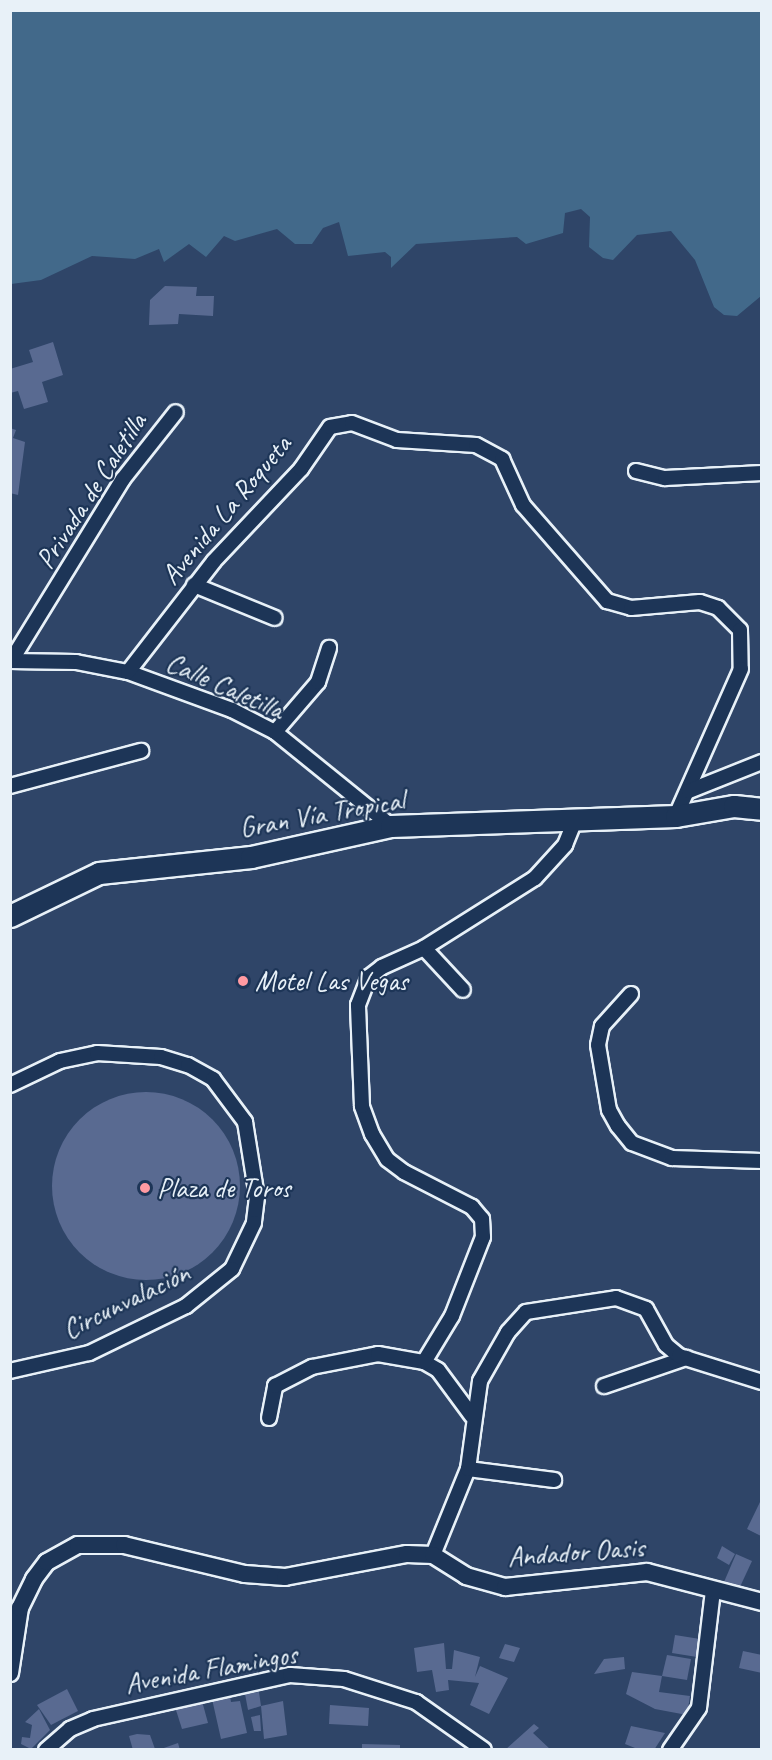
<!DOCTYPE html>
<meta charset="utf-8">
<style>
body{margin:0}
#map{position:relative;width:772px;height:1760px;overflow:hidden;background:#2f4568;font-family:Caveat,sans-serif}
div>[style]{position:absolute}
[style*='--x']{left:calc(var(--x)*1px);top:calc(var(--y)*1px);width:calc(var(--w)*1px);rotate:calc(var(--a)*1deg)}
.water>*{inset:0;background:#42698a}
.building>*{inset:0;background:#596a91}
.round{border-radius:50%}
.roads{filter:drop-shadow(2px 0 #e8f1f8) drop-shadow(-2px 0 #e8f1f8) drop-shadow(0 2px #e8f1f8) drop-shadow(0 -2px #e8f1f8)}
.minor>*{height:14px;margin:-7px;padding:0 7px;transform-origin:7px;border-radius:7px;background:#1d3557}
.tertiary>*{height:16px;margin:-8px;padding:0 8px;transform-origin:8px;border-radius:8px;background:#1d3557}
.primary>*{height:21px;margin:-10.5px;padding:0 10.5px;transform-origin:10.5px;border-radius:10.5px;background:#1d3557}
.dots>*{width:16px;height:16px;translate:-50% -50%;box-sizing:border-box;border:3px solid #1d3557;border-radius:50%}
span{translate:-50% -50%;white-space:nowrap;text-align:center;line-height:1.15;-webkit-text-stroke:4.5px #1d3557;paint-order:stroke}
.street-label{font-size:28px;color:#e8f1f8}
.poi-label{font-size:28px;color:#e8f1f8}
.left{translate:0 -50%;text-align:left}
.frame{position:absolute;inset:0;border:12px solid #e8f1f8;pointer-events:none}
</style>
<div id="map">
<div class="water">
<i style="clip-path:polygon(11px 10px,761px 11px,761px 296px,737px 316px,724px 315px,714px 307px,695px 260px,671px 231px,637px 235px,613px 260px,603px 258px,589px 247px,590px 217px,581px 209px,565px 213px,563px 233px,526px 244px,517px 237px,416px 244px,391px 268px,391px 257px,385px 252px,348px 256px,339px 222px,323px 228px,312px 244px,295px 244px,277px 229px,235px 241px,224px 236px,206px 257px,189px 244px,164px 262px,159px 249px,135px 259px,92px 256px,41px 280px,11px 284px)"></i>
</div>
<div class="building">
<i style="clip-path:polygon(165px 286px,197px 287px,196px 296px,214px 296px,213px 316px,179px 314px,178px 324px,149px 325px,150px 300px)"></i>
<i style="clip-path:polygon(53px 342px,63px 375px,42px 382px,48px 402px,24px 409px,18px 391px,10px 393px,10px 369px,33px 362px,29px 350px)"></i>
<i style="clip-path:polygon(10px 428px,16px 430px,13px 438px,25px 442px,18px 495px,10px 493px)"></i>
<i class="round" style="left:52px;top:1092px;width:188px;height:188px"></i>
<i style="clip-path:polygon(760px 1502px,762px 1503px,761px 1536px,747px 1529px)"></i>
<i style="clip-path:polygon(722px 1546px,735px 1554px,729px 1565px,717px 1558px)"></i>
<i style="clip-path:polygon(736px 1554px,752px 1561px,739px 1589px,724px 1582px)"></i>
<i style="clip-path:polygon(675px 1635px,700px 1639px,697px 1657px,672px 1653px)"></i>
<i style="clip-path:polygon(444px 1643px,446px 1669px,452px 1669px,454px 1650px,480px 1657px,475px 1677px,480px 1666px,508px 1678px,489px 1714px,470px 1705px,479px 1683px,448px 1680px,449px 1690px,436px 1692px,432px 1670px,417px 1672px,414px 1648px)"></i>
<i style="clip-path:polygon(505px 1644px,520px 1648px,514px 1662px,499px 1658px)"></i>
<i style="clip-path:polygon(743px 1651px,762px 1655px,762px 1673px,739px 1668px)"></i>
<i style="clip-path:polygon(667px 1655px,691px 1659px,687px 1680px,662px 1676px)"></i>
<i style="clip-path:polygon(624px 1657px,625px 1669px,594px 1674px,604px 1659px)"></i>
<i style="clip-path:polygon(632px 1672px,662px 1676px,659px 1692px,690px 1696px,687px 1715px,655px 1709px,626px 1694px)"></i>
<i style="clip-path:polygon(67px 1689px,78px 1711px,51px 1725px,37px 1705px)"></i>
<i style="clip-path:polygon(259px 1692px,261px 1706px,283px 1701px,287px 1735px,264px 1739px,261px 1706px,248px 1710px,245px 1694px)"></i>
<i style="clip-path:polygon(230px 1696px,231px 1702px,240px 1701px,247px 1733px,221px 1739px,212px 1699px)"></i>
<i style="clip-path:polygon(202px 1701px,208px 1723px,182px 1729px,175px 1707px)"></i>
<i style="clip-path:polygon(330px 1705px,369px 1708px,368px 1726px,329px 1724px)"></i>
<i style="clip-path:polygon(39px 1709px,50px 1730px,31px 1749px,21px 1744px,22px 1737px,30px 1738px,32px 1725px,25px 1722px)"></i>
<i style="clip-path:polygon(260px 1715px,261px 1731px,254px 1731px,251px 1717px)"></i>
<i style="clip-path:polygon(534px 1724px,539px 1728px,533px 1733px,551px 1750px,505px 1750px)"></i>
<i style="clip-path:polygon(631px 1726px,665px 1733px,654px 1750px,640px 1750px,625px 1744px)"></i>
<i style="clip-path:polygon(137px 1734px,150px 1735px,155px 1749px,133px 1750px,129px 1736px)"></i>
<i style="clip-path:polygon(178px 1743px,180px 1750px,161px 1750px,161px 1749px)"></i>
<i style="clip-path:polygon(362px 1744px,400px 1745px,400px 1750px,362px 1750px)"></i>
</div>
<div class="roads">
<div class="minor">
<i style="--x:636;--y:471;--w:30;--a:14"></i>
<i style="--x:665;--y:478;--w:97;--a:-3"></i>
<i style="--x:194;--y:585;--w:87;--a:22.2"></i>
<i style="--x:10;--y:661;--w:66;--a:0.9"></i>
<i style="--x:76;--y:662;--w:53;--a:10.9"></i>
<i style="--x:128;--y:672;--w:111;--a:20.1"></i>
<i style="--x:232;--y:710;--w:48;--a:27.1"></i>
<i style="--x:275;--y:732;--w:149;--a:39"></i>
<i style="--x:11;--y:661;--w:214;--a:-58.4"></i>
<i style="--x:123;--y:479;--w:85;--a:-51.7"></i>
<i style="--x:128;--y:672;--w:140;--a:-52.2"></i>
<i style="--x:214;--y:561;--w:127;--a:-46.6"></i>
<i style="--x:301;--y:469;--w:51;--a:-55.4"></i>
<i style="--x:330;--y:427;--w:22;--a:-10"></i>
<i style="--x:352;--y:423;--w:48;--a:20.7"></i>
<i style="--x:397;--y:440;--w:79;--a:3.6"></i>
<i style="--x:476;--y:445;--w:30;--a:28"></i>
<i style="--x:502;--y:459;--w:51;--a:65.5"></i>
<i style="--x:523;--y:505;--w:128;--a:48.8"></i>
<i style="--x:607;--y:601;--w:25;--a:16"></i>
<i style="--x:631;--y:608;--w:69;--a:-5"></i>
<i style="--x:700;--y:602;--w:19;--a:18"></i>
<i style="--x:718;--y:608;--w:31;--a:45"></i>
<i style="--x:740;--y:630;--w:39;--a:89"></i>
<i style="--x:741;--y:669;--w:161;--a:113.9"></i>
<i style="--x:275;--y:732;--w:66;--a:-49.3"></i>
<i style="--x:318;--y:682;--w:36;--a:-72"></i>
<i style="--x:10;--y:786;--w:136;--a:-15"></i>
<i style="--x:689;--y:791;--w:79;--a:-21.7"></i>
<i style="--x:424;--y:948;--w:57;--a:47.1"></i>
<i style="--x:631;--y:994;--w:43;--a:132.2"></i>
<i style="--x:602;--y:1026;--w:19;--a:102"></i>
<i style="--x:598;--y:1045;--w:66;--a:80.4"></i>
<i style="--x:609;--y:1110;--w:18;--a:61"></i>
<i style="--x:618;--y:1126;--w:22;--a:51"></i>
<i style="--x:632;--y:1143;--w:43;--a:20.6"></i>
<i style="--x:672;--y:1158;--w:90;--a:1.9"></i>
<i style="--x:10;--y:1085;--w:55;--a:-25.6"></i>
<i style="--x:60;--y:1061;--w:38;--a:-12"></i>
<i style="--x:97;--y:1053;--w:64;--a:3.6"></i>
<i style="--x:161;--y:1057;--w:28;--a:17"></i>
<i style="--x:188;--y:1065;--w:29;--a:29"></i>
<i style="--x:213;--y:1079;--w:54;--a:53.3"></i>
<i style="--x:245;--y:1122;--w:76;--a:80.9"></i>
<i style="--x:257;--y:1197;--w:26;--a:97"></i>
<i style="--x:254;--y:1223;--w:51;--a:115.6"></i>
<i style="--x:232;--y:1269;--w:59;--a:141.2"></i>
<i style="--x:186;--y:1306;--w:108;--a:154.1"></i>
<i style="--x:89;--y:1353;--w:81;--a:167.2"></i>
<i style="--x:604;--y:1386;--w:87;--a:-18.9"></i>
<i style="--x:472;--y:1416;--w:57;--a:-126.5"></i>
<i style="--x:438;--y:1370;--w:16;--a:-150"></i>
<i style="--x:424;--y:1362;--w:54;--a:-58.7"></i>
<i style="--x:452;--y:1316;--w:85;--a:-68.6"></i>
<i style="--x:483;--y:1237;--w:18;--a:-93"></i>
<i style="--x:482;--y:1219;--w:16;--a:-130"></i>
<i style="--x:472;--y:1207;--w:76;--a:-152.8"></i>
<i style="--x:404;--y:1172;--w:21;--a:-143"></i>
<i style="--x:387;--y:1159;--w:29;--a:-121"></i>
<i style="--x:372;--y:1134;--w:30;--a:-110"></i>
<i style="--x:362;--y:1106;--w:101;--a:-92.3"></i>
<i style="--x:358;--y:1005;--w:30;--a:-69"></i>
<i style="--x:369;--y:977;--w:16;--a:-38"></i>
<i style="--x:382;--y:967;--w:46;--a:-24.3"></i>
<i style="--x:424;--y:948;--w:131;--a:-32.2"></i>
<i style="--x:535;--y:878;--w:45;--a:-47.7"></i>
<i style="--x:565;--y:845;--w:27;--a:-68"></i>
<i style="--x:269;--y:1418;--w:33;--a:-79"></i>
<i style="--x:275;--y:1386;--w:42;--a:-27.2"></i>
<i style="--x:312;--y:1367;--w:67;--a:-11.1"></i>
<i style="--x:378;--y:1354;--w:47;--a:9.9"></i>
<i style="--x:468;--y:1469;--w:87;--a:7.3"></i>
<i style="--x:433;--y:1555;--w:93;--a:-67.9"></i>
<i style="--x:468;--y:1469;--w:89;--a:-82.2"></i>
<i style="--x:480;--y:1381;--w:56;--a:-60.3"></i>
<i style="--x:508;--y:1332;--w:27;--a:-48"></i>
<i style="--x:526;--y:1312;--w:91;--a:-8.8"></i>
<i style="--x:616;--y:1298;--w:32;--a:20"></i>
<i style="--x:646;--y:1309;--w:41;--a:60.9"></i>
<i style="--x:666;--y:1345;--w:17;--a:40"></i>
<i style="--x:679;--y:1356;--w:87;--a:17.4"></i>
<i style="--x:46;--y:1750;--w:32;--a:-41"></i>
<i style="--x:70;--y:1729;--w:25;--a:-23"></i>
<i style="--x:93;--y:1719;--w:202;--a:-12.6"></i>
<i style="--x:290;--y:1675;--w:54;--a:4.2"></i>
<i style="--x:344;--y:1679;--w:76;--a:17.7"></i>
<i style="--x:416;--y:1702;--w:83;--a:35.2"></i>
<i style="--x:670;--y:1750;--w:51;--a:-55.4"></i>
<i style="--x:699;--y:1708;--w:119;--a:-83.2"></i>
</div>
<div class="tertiary">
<i style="--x:10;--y:1673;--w:66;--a:-81.3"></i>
<i style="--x:20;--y:1608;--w:32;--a:-64"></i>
<i style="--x:34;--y:1579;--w:21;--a:-53"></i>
<i style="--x:47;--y:1562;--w:35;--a:-29"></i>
<i style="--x:78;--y:1545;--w:46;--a:0"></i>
<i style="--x:124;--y:1545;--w:124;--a:13.5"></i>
<i style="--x:245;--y:1574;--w:40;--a:4.3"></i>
<i style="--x:285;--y:1577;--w:124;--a:-10.7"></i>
<i style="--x:407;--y:1554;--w:26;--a:2"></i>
<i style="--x:433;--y:1555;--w:39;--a:32"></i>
<i style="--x:466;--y:1576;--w:41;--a:15.8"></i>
<i style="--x:505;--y:1587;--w:143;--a:-6"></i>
<i style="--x:647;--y:1572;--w:119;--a:14.6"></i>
</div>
<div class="primary">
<i style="--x:10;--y:916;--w:99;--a:-25.8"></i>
<i style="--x:99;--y:873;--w:153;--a:-6"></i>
<i style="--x:251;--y:857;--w:143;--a:-12.5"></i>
<i style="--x:391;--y:826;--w:285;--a:-2"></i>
<i style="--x:676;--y:816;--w:59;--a:-9.8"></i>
<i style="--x:734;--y:806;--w:28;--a:6"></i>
</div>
</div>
<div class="dots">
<i style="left:243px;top:981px;background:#ff9aa2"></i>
<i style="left:145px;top:1188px;background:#ff9aa2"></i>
</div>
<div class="street-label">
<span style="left:91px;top:491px;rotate:-57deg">Privada de Caletilla</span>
<span style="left:226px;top:510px;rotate:-50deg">Avenida La Roqueta</span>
<span style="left:225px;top:686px;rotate:24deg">Calle Caletilla</span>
<span style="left:322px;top:814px;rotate:-10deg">Gran Vía Tropical</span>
<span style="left:126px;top:1301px;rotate:-26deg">Circunvalación</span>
<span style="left:576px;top:1552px;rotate:-4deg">Andador Oasis</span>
<span style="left:211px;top:1669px;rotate:-10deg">Avenida Flamingos</span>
</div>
<div class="poi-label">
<span class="left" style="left:255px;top:981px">Motel Las Vegas</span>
<span class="left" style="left:157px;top:1188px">Plaza de Toros</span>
</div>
<div class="frame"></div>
</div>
